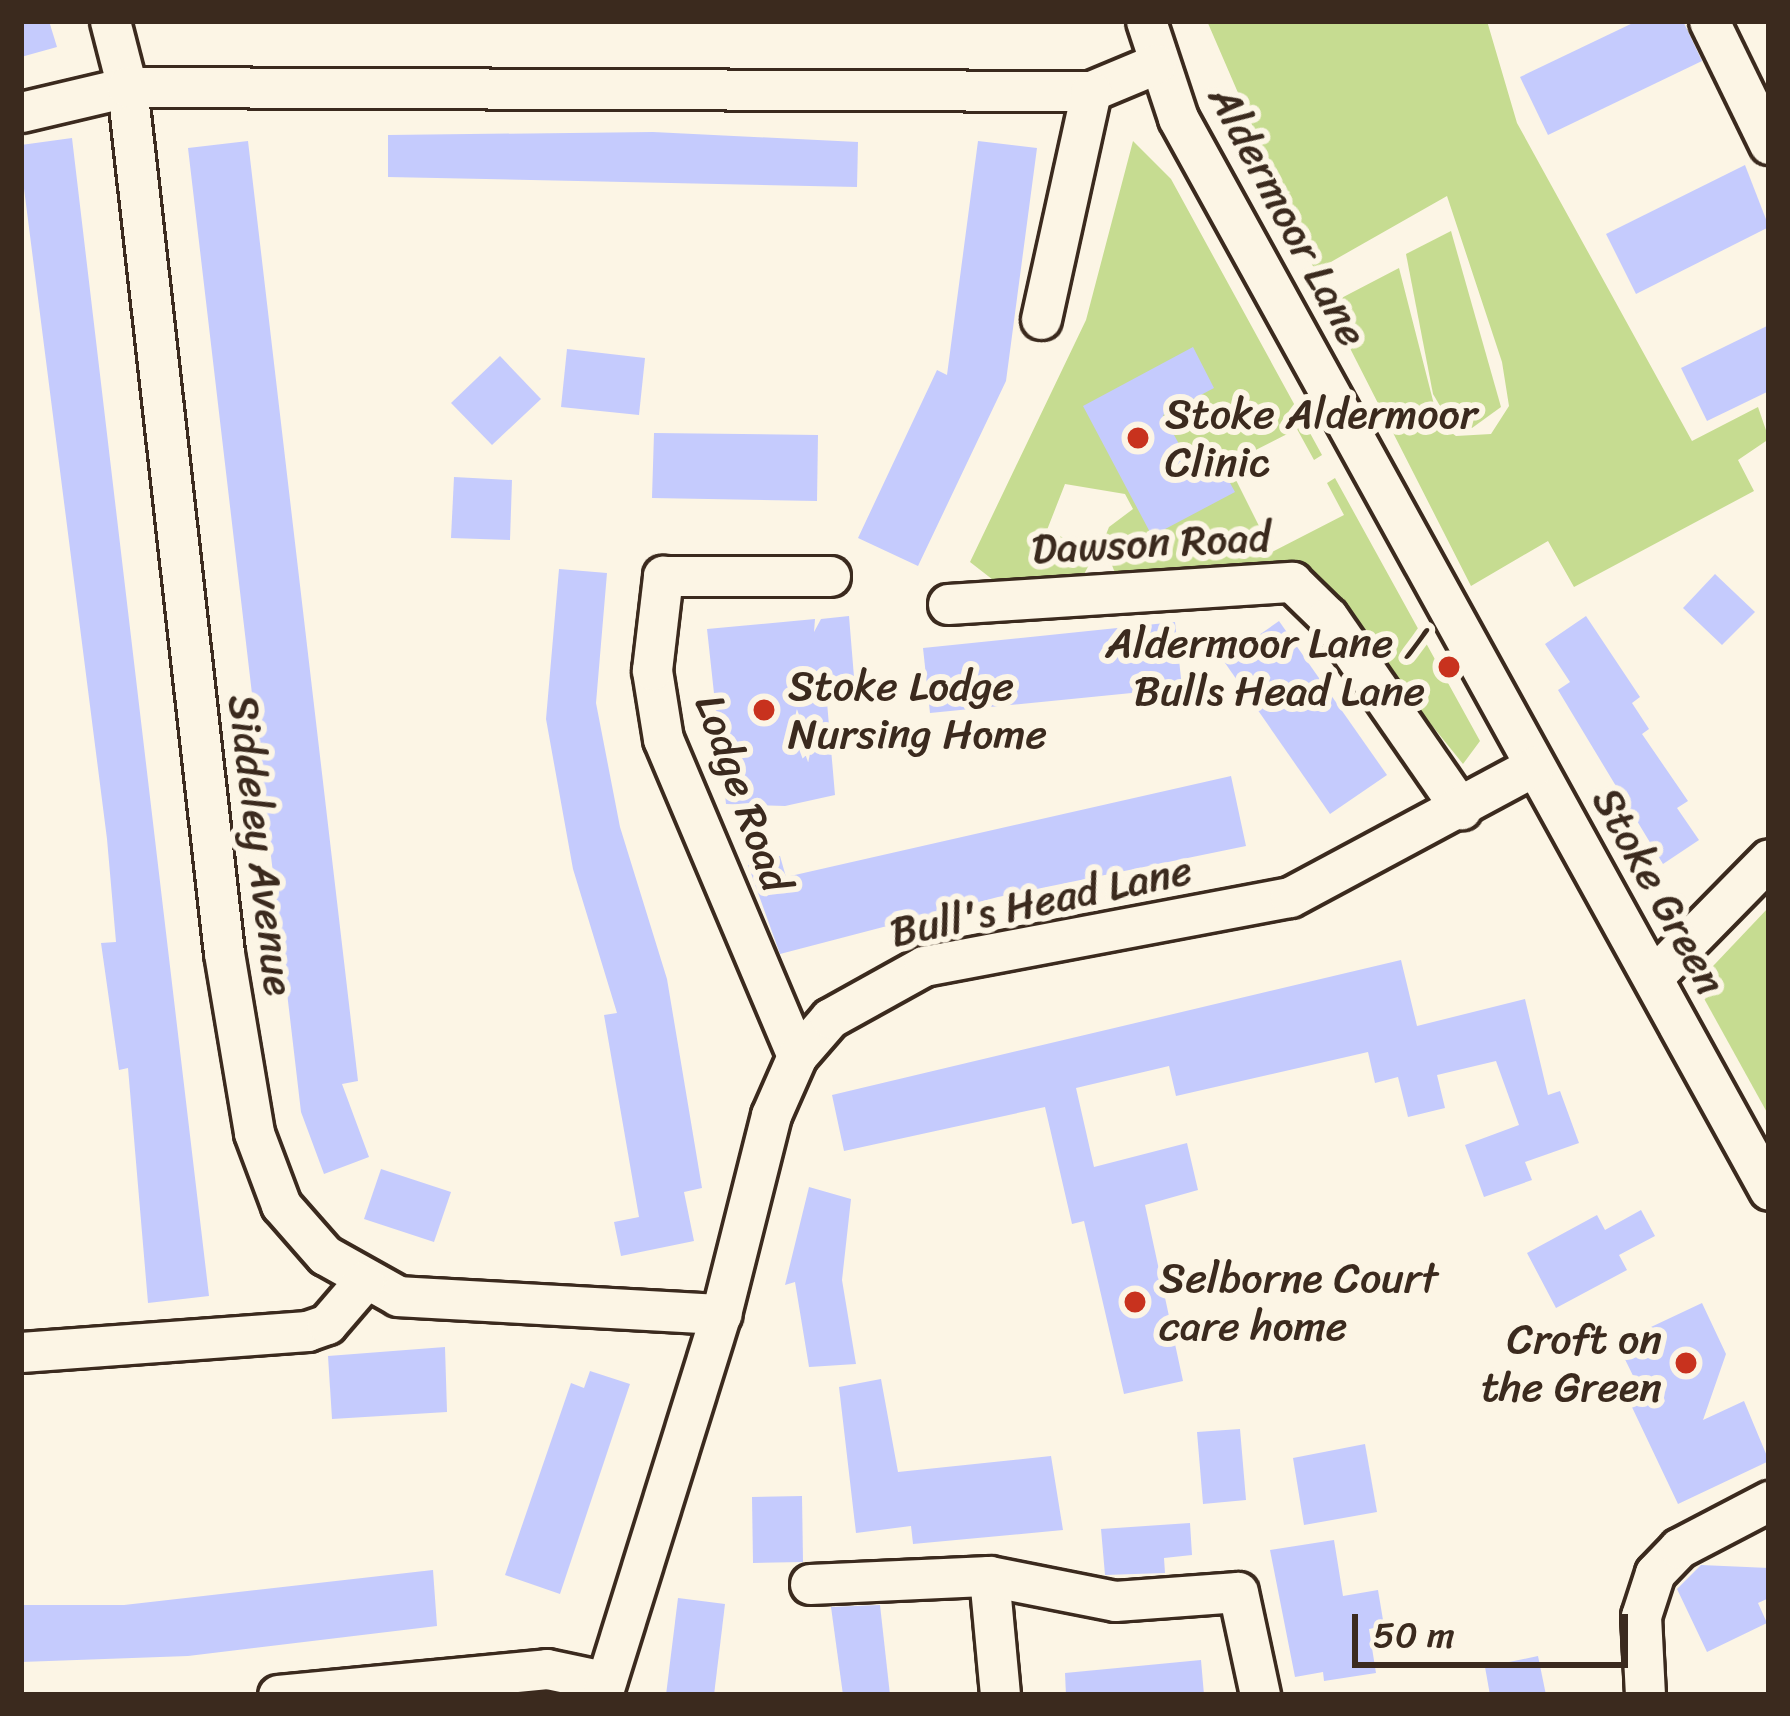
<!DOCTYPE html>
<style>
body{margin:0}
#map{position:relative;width:1790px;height:1716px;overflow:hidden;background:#fcf5e5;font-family:Sriracha,sans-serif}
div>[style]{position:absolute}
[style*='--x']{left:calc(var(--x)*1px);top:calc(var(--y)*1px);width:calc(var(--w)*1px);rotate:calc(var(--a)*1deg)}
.green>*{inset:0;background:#c6dc91}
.building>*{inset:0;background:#c5cbfd}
.roads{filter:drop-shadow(3px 0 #3b2a1e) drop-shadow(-3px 0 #3b2a1e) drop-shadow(0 3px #3b2a1e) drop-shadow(0 -3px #3b2a1e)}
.minor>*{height:39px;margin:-19.5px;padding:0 19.5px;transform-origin:19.5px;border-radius:19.5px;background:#fcf5e5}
.dots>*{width:33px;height:33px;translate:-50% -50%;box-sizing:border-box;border:6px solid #fcf5e5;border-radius:50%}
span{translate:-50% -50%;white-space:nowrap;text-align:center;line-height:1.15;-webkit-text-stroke:12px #fcf5e5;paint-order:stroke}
.street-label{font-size:42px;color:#3b2a1e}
.poi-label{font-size:42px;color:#3b2a1e}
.left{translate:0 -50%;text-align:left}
.right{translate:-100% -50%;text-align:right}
.frame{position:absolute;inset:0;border:24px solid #3b2a1e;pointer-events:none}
.scale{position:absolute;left:1352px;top:1614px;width:276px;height:54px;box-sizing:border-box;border:6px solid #3b2a1e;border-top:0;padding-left:15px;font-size:36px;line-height:42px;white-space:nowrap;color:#3b2a1e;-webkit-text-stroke:9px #fcf5e5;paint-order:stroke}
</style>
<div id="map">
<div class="green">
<i style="clip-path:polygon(1207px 21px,1487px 21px,1517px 123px,1692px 441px,1758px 407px,1769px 439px,1738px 460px,1754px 491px,1574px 587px,1548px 541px,1471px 586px,1328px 305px,1399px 268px,1439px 424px,1456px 436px,1491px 434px,1509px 406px,1502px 362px,1447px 196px,1315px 271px)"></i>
<i style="clip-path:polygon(1133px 141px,1171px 179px,1322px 455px,1314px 460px,1297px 429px,1228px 464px,1272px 552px,1344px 515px,1327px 483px,1335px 478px,1480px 741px,1463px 764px,1301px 563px,1115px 573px,1103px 542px,1109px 527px,1133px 509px,1125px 494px,1065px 484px,1047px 530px,1085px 548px,1090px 563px,1083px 576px,997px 583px,970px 562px,1086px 320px)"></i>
<i style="clip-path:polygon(1451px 231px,1501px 407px,1472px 428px,1450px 423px,1433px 394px,1406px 254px)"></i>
<i style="clip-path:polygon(1769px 907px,1769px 1116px,1696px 984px)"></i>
</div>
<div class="building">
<i style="clip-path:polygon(21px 21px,49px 21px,57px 47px,21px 57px)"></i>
<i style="clip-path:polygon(1637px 21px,1683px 21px,1702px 61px,1548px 135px,1520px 77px)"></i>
<i style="clip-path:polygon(653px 132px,858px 142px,857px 187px,388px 177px,388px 135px)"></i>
<i style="clip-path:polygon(72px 138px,209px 1296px,148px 1303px,128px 1068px,119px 1070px,101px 943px,116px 942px,107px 839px,21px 165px,21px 145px)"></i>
<i style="clip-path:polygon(248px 141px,358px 1081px,342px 1084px,369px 1157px,324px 1174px,301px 1112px,188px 148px)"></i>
<i style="clip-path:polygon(978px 141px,1037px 148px,1006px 381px,918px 566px,858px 538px,937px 370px,947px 375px)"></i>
<i style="clip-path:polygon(1745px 165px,1769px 227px,1636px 294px,1606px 234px)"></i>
<i style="clip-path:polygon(1769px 325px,1769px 391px,1707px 421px,1681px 368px)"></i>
<i style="clip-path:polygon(1193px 347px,1214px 388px,1163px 415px,1195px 473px,1218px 461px,1235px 492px,1152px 536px,1083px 406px)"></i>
<i style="clip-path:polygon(567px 349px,645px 358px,639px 415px,561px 407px)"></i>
<i style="clip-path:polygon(500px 356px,541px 399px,492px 445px,451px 403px)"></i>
<i style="clip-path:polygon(654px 433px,818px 435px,817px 501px,652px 498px)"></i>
<i style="clip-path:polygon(454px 477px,512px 480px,510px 540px,451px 538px)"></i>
<i style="clip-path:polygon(559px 569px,607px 573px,596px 703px,620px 827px,667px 979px,702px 1188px,684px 1192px,694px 1241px,621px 1256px,614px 1222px,639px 1217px,604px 1015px,617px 1013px,573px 869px,546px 719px)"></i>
<i style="clip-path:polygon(1715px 574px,1755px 612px,1722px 645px,1683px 608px)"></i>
<i style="clip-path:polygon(849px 616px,854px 677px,825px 679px,835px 795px,785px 806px,726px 804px,707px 629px,815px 619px,814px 632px,821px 619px)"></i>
<i style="clip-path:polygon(1586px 616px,1640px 697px,1632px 703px,1649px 729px,1642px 734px,1688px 801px,1677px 808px,1699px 840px,1663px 864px,1558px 690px,1570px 682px,1545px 644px)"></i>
<i style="clip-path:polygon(1279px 621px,1387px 775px,1330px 814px,1223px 660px)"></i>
<i style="clip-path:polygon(1175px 622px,1182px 688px,930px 713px,923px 648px)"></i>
<i style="clip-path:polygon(1231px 776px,1246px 846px,998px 897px,780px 954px,748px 865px,780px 856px,786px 877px)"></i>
<i style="clip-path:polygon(1401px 960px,1417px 1026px,1525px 999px,1548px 1095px,1560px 1091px,1579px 1143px,1525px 1162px,1532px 1180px,1484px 1197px,1465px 1145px,1519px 1125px,1496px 1061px,1437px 1075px,1445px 1108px,1408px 1117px,1398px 1077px,1375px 1083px,1368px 1052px,1176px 1096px,1169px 1066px,1076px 1088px,1094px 1167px,1187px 1143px,1198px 1190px,1145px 1205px,1183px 1381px,1124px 1394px,1084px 1221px,1072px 1224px,1045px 1107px,844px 1151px,832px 1095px)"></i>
<i style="clip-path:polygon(381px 1169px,451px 1192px,434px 1242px,364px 1219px)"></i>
<i style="clip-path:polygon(809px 1187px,851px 1199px,842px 1280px,856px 1364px,809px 1367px,795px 1282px,785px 1285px)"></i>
<i style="clip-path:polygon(1641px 1210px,1655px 1236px,1619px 1255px,1627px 1270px,1556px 1308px,1527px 1253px,1597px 1215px,1605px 1230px)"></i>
<i style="clip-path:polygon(1702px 1303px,1726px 1354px,1703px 1420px,1744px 1401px,1769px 1461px,1678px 1504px,1630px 1403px,1641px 1392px,1617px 1343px)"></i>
<i style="clip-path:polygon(445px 1347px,447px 1412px,332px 1419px,328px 1356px)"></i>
<i style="clip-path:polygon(590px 1371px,630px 1384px,560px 1594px,505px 1575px,571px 1383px,584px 1388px)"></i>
<i style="clip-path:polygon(881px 1379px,898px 1472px,1051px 1456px,1063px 1530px,913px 1544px,911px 1526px,856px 1533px,839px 1387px)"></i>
<i style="clip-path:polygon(1240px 1429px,1246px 1500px,1203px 1504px,1197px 1432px)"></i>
<i style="clip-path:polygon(1365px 1444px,1377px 1512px,1304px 1525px,1293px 1458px)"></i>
<i style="clip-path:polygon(802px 1496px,803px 1562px,753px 1563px,752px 1497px)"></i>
<i style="clip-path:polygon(1190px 1523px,1192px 1555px,1164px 1558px,1165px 1573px,1105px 1575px,1101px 1529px)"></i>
<i style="clip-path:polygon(1334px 1540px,1343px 1596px,1378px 1590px,1384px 1626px,1369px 1629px,1376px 1673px,1324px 1681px,1323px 1672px,1295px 1677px,1270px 1550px)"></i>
<i style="clip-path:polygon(1701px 1565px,1769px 1568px,1769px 1598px,1758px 1603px,1767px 1623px,1707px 1652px,1677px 1589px)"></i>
<i style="clip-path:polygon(433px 1570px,437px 1626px,188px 1656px,21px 1662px,21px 1605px,124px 1605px)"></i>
<i style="clip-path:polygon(678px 1598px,725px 1604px,714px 1695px,666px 1695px)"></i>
<i style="clip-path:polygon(880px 1605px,890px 1695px,843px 1695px,831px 1607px)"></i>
<i style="clip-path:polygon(1538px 1656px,1546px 1695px,1490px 1695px,1485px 1667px)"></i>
<i style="clip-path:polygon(1201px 1660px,1204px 1695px,1066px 1695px,1065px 1673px)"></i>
</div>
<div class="roads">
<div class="minor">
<i style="--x:110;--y:21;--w:68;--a:75.6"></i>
<i style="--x:127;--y:87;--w:871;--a:83.61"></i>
<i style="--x:224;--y:953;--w:182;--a:80.5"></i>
<i style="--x:254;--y:1133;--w:77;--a:69.4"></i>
<i style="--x:281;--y:1205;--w:67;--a:48.7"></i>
<i style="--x:325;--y:1255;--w:84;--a:29.3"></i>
<i style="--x:398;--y:1296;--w:324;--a:3.2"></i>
<i style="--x:1146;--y:21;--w:102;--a:71.7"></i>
<i style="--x:1178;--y:118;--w:1224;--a:61.13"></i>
<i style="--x:1709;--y:21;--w:137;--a:64"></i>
<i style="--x:21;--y:112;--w:109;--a:-13.3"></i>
<i style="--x:127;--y:87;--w:964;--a:0.24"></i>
<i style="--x:1091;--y:91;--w:70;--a:-22.6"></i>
<i style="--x:1041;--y:319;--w:233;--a:-77.6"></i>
<i style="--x:948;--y:604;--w:345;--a:-3.7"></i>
<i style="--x:1292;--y:582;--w:50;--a:44.2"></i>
<i style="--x:1328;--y:617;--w:234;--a:55.3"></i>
<i style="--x:1653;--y:977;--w:165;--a:-45.5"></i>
<i style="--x:797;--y:1056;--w:344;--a:-112.9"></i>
<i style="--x:663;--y:739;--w:70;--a:-99.1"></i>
<i style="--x:652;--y:670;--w:95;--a:-83.3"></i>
<i style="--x:663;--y:576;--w:167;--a:0"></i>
<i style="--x:21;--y:1352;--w:287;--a:-4.2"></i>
<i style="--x:307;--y:1331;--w:21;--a:-19"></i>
<i style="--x:327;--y:1324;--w:57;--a:-49.3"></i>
<i style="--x:989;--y:1576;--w:120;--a:84.7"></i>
<i style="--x:810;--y:1584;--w:179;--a:-2.6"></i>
<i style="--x:989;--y:1576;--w:128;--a:11.2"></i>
<i style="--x:1115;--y:1601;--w:123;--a:-4.2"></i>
<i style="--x:1238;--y:1592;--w:105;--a:77.9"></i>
<i style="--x:278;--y:1695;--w:270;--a:-5.5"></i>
<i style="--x:547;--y:1669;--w:58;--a:11.9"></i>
<i style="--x:602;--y:1695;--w:399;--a:-72.7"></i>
<i style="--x:721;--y:1314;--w:205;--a:-75.9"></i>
<i style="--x:771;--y:1115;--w:64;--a:-66.2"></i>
<i style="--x:797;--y:1056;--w:50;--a:-49"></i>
<i style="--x:830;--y:1018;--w:107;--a:-29"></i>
<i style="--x:924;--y:966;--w:372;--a:-10.7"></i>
<i style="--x:1290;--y:897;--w:277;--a:-28.2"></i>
<i style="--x:1645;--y:1695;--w:79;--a:-92.9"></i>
<i style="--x:1641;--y:1616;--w:45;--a:-72"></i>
<i style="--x:1655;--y:1573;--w:35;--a:-46"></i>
<i style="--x:1679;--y:1548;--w:102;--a:-27.6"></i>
</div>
</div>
<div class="dots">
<i style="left:1138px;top:438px;background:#c8321e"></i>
<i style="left:1449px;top:667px;background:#c8321e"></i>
<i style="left:764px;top:710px;background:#c8321e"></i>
<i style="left:1135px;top:1302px;background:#c8321e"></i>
<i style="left:1686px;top:1363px;background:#c8321e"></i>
</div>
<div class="street-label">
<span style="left:1288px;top:216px;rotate:62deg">Aldermoor Lane</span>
<span style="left:1151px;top:543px;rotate:-3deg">Dawson Road</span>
<span style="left:743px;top:793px;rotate:70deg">Lodge Road</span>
<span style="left:261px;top:845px;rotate:83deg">Siddeley Avenue</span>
<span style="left:1659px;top:891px;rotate:61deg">Stoke Green</span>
<span style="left:1041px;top:901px;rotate:-12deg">Bull's Head Lane</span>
</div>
<div class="poi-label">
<span class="left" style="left:1165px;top:438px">Stoke Aldermoor<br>Clinic</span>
<span class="right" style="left:1425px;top:667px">Aldermoor Lane /<br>Bulls Head Lane</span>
<span class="left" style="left:788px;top:710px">Stoke Lodge<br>Nursing Home</span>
<span class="left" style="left:1159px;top:1302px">Selborne Court<br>care home</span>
<span class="right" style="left:1662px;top:1363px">Croft on<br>the Green</span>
</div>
<div class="frame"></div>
<div class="scale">50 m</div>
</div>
